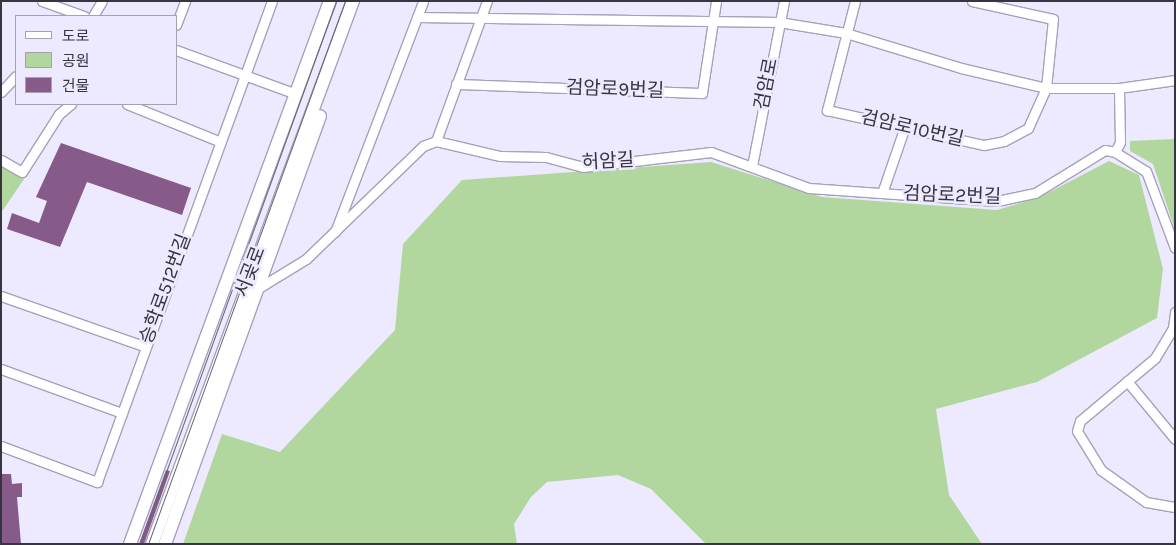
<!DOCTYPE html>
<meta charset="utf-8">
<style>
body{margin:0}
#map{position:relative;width:1176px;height:545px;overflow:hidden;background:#ede9ff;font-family:Karla,"Noto Sans KR",sans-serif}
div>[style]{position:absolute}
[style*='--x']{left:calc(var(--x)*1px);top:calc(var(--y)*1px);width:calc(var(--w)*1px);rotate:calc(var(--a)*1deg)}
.green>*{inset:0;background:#b1d79f}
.building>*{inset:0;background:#865b89}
.roads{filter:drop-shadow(1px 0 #a6a1bb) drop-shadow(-1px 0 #a6a1bb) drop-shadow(0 1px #a6a1bb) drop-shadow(0 -1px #a6a1bb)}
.minor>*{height:9px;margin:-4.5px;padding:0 4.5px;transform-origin:4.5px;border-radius:4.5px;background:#fff}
.secondary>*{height:12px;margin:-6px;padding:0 6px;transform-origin:6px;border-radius:6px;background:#fff}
.tram>*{height:1px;margin:-0.5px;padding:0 0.5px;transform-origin:0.5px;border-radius:0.5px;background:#676573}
span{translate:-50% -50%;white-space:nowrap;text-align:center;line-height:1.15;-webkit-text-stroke:5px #ede9ff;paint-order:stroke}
.street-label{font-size:19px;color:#373540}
.frame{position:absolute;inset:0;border:2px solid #373540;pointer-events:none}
.legend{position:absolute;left:15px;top:15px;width:162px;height:90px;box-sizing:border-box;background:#ede9ff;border:1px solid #a4a1b3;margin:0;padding:6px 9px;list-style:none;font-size:15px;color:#373540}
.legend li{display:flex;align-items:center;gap:10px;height:25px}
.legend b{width:25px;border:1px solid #a4a1b3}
</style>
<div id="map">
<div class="green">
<i style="clip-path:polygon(1175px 139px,1175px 230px,1153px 164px,1130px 151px,1130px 141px)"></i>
<i style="clip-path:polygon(1px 161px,26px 176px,1px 213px)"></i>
<i style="clip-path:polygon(1109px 161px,1139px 175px,1163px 269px,1157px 318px,1037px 382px,936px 409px,949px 495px,982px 544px,706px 544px,651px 489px,618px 475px,547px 482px,531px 497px,514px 524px,517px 544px,183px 544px,222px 434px,280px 452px,395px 330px,403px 244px,462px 180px,711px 162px,822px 197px,997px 210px,1040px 197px)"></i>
</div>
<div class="building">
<i style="clip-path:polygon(61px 143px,191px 188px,182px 215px,87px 182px,60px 247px,7px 229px,12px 213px,39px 223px,47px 201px,36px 197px)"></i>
<i style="clip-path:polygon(166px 470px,170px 471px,144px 544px,139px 544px)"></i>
<i style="clip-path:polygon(1px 474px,11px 474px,12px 484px,22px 483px,22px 497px,17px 497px,21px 544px,1px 544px)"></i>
</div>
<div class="roads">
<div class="minor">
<i style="--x:42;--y:1;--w:45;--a:19.7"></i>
<i style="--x:855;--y:1;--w:113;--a:104.4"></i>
<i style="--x:827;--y:110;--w:161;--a:12.6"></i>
<i style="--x:984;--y:145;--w:20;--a:-11"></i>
<i style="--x:1004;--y:141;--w:27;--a:-28"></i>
<i style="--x:1028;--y:128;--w:44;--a:-65.8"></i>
<i style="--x:1046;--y:88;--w:69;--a:-84.2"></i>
<i style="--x:1053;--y:19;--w:83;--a:-167.5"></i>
<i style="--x:93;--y:16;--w:17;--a:-59"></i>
<i style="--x:417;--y:17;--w:362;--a:0.8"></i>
<i style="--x:779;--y:22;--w:68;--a:9.3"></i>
<i style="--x:846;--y:33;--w:120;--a:16.9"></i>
<i style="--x:961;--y:68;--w:87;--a:13.2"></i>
<i style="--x:1046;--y:88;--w:73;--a:0"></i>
<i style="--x:1119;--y:88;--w:57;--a:-8.1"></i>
<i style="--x:176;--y:25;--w:26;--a:-69"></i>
<i style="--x:176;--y:50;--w:128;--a:20.1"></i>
<i style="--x:456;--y:84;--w:246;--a:2.1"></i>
<i style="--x:702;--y:93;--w:93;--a:-81.3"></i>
<i style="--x:1;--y:92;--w:22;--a:-47"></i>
<i style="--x:127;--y:104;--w:101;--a:22"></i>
<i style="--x:436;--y:141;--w:149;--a:-70"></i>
<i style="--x:1115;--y:152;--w:11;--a:-63"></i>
<i style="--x:1120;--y:142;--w:54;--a:-91.1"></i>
<i style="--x:1;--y:160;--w:24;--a:30"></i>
<i style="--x:22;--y:172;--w:69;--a:-57.5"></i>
<i style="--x:59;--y:114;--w:16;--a:-40"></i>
<i style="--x:752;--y:166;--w:168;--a:-79"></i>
<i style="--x:882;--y:193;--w:68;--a:-71"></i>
<i style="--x:335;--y:232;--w:247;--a:-69.1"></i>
<i style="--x:257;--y:289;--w:57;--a:-31.5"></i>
<i style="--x:306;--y:259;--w:163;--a:-44"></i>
<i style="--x:423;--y:146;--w:14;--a:-21"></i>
<i style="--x:436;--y:141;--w:66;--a:13.2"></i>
<i style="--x:500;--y:156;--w:46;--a:1.2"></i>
<i style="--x:546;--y:157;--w:38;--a:15"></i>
<i style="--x:583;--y:167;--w:129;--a:-6.7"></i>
<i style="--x:711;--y:152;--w:104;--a:20.2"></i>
<i style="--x:809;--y:188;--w:188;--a:4"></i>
<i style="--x:997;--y:201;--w:39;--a:-12"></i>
<i style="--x:1035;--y:193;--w:82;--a:-31.6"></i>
<i style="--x:1105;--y:150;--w:10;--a:11"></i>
<i style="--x:1115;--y:152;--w:36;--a:32"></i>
<i style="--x:1146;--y:171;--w:82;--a:69.4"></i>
<i style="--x:1;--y:296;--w:151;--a:19.3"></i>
<i style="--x:1175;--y:312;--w:16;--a:97"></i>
<i style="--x:1173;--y:328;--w:35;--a:121"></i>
<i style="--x:1155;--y:358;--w:98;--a:140"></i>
<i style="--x:1080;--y:421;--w:10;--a:107"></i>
<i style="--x:1077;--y:431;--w:46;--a:58.4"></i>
<i style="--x:1101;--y:470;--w:55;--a:35.4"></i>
<i style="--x:1146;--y:502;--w:29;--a:10"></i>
<i style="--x:1;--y:369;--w:129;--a:20"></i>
<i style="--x:1127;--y:381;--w:75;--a:50.4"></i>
<i style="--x:1;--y:446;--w:103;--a:20.6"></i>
<i style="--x:97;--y:482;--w:512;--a:-70.01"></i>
</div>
<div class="secondary">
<i style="--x:130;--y:544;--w:579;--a:-69.78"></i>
<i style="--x:152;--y:544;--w:579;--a:-69.69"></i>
<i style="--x:165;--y:544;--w:455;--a:-70.1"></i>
</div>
</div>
<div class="tram">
<i style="--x:140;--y:544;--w:577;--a:-70.15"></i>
<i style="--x:148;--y:544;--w:578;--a:-70.06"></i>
</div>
<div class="street-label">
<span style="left:767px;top:84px;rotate:-79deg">검암로</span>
<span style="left:615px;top:90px;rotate:2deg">검암로9번길</span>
<span style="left:912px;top:129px;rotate:13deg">검암로10번길</span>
<span style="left:608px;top:162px;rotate:-3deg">허암길</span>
<span style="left:952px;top:196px;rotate:2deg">검암로2번길</span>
<span style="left:251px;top:272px;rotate:-69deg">서곶로</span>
<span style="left:166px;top:289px;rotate:-70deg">승학로512번길</span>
</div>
<div class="frame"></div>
<ul class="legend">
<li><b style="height:6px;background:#fff"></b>도로</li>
<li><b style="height:14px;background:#b1d79f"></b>공원</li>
<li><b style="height:14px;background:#865b89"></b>건물</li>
</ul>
</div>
